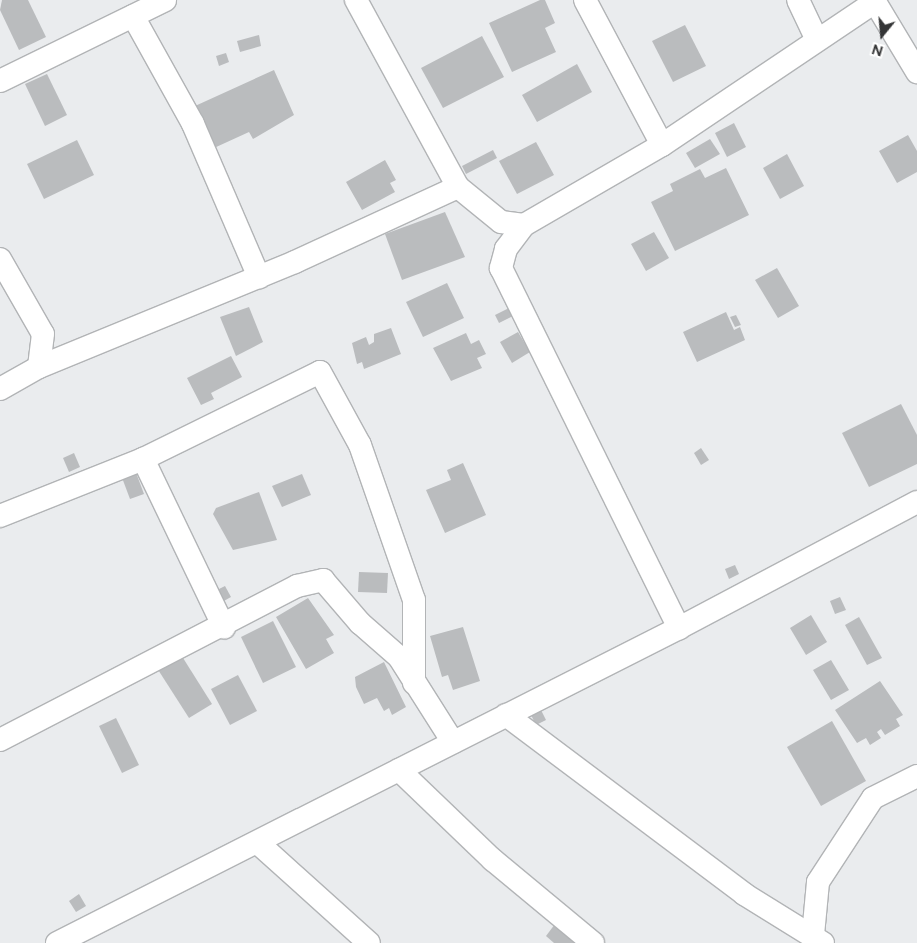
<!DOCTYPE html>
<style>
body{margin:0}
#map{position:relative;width:917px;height:943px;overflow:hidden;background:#eaecee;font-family:Figtree,sans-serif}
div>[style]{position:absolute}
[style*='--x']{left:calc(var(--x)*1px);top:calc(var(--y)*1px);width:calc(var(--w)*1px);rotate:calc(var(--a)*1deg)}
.building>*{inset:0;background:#babcbe}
.roads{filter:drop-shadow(1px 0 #b2b4b6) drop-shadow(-1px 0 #b2b4b6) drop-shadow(0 1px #b2b4b6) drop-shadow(0 -1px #b2b4b6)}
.minor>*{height:22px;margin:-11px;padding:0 11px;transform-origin:11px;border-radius:11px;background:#fff}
span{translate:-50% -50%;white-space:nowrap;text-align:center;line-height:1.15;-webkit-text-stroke:4px #fff;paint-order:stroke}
.north{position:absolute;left:857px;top:10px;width:50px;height:50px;-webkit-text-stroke:4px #fff;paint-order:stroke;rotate:197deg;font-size:14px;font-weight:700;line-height:20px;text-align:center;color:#343536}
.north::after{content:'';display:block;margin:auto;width:18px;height:22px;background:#343536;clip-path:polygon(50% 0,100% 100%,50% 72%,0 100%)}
</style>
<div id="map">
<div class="building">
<i style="clip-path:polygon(2px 0,28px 0,46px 37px,19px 50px,0 10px)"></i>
<i style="clip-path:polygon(540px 0,545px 0,555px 23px,545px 28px,556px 52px,512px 72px,489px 23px)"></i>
<i style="clip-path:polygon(685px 25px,706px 66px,673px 82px,652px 41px)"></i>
<i style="clip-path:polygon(259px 35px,261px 46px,240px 52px,237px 41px)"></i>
<i style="clip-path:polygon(482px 36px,504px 77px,443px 108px,421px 68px)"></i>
<i style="clip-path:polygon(226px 53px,229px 62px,219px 66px,216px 56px)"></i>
<i style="clip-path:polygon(577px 64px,592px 92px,537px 122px,522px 95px)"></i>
<i style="clip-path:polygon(274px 70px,294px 115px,253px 139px,249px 132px,214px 148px,195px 106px)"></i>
<i style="clip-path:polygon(47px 74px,67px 115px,45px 126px,25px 84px)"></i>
<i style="clip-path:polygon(734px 123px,746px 147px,727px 157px,715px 133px)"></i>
<i style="clip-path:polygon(908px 135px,917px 151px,917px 172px,897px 183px,879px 151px)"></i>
<i style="clip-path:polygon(710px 139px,720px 154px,695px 168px,686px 153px)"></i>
<i style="clip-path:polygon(77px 140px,94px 175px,44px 199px,27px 164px)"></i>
<i style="clip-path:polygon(536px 142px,554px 175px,517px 194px,499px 161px)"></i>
<i style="clip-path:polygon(493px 150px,497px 158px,466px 174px,462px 166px)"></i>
<i style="clip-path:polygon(787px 154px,804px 186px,780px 199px,763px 168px)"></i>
<i style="clip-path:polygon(385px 160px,396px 180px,390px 183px,395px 192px,362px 210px,346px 182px)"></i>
<i style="clip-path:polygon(726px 168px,749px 215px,675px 251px,651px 202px,673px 191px,670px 184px,700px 169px,705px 178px)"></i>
<i style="clip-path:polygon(445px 212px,465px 257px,402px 280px,385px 234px)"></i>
<i style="clip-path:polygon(654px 232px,669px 258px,646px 271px,631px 244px)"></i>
<i style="clip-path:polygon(777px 268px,799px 306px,778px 318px,755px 280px)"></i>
<i style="clip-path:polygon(447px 283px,464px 318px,423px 337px,406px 302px)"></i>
<i style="clip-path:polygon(249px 307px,263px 342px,236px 356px,220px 317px)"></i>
<i style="clip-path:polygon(511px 307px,515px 315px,499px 323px,495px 315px)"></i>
<i style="clip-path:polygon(726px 312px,734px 330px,740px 327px,745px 340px,697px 362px,683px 332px)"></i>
<i style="clip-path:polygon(736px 315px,741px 325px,735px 327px,730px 317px)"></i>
<i style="clip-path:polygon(391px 328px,401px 354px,364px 369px,362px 362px,357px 364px,352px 343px,366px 337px,369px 345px,374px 342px,374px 334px)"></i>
<i style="clip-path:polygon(518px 332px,530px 352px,512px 363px,500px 342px)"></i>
<i style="clip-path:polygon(466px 333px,471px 344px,479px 340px,486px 354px,477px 358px,482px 368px,451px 381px,433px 348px)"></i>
<i style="clip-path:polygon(231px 356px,242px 377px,211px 393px,214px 399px,201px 405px,187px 378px)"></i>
<i style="clip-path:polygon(901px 404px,917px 435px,917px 464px,869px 487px,842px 433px)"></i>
<i style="clip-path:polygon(701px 448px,709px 460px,701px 465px,694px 453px)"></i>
<i style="clip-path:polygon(74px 453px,80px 467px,69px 472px,63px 458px)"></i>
<i style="clip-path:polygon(463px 463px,486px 515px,445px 533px,426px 490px,451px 480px,447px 470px)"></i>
<i style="clip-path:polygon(135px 470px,144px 494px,130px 499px,121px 475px)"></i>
<i style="clip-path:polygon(302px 474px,311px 495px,282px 507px,272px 486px)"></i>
<i style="clip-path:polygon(259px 492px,277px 540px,233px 550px,213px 514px,216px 508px)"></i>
<i style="clip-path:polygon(735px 565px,739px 574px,729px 579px,725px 569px)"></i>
<i style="clip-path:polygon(359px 572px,388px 573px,387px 593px,358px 592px)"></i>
<i style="clip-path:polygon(225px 586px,231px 597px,222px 602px,215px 591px)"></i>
<i style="clip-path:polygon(840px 597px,846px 610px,835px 614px,830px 601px)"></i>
<i style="clip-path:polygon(308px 598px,334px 635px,326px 639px,334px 653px,306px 669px,276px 617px)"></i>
<i style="clip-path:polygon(811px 615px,827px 642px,806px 655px,790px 628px)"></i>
<i style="clip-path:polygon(859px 617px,882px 658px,867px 665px,845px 625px)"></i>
<i style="clip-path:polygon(273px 621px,296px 667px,263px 683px,241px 637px)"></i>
<i style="clip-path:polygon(463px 627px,480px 681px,453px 690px,448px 675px,442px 677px,430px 636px)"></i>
<i style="clip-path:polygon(178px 650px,212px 704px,189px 718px,155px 665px)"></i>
<i style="clip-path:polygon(831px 660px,849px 690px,831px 700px,813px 670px)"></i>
<i style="clip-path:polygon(384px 662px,406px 707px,392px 715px,389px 708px,384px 711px,377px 698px,364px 704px,356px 687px,355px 677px)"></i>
<i style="clip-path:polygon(238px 675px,257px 711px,230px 725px,211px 689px)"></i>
<i style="clip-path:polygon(880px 681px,903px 715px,896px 719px,900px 726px,885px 735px,881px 729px,877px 732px,881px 738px,870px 745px,866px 738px,857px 743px,835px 710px)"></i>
<i style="clip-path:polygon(539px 706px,546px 720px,536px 725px,529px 711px)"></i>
<i style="clip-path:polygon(116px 718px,139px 765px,122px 773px,99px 726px)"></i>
<i style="clip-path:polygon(832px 721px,866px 781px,821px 806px,787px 747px)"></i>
<i style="clip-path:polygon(79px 894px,86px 906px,76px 912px,69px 901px)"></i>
<i style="clip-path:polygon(555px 924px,578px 943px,554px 943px,546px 936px)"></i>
</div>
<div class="roads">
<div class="minor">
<i style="--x:356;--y:0;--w:213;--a:61.4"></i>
<i style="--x:458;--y:187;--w:55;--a:39.1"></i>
<i style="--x:501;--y:222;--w:23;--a:7"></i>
<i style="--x:524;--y:225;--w:160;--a:-30.1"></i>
<i style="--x:585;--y:0;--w:164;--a:62"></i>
<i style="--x:662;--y:145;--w:257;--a:-33.9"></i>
<i style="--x:875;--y:2;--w:82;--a:59"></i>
<i style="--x:798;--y:0;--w:44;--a:64.6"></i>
<i style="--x:133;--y:16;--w:124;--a:60.9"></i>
<i style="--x:193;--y:124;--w:167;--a:66.7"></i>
<i style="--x:0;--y:81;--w:184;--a:-26.1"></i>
<i style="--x:524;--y:225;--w:30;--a:127"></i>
<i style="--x:506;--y:249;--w:20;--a:105"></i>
<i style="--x:501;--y:268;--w:402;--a:63.7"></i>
<i style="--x:0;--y:259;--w:86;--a:60.2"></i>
<i style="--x:43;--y:334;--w:33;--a:97"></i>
<i style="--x:39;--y:367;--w:45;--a:150.6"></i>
<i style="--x:39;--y:367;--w:277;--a:-22.3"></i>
<i style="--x:295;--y:262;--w:179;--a:-24.7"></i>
<i style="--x:143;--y:459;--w:187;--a:64.3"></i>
<i style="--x:0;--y:516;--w:154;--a:-21.7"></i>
<i style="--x:143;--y:459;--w:197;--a:-26.2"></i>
<i style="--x:320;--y:372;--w:83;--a:61.3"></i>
<i style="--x:360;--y:445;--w:164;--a:70.8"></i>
<i style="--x:414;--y:600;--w:83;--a:90"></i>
<i style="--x:506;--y:715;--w:298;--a:36.9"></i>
<i style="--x:744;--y:894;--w:93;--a:31.8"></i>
<i style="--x:0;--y:740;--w:335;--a:-27.4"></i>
<i style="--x:297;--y:586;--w:27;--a:-13"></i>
<i style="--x:323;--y:580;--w:57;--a:49.3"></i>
<i style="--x:360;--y:623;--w:52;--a:41.1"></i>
<i style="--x:399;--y:657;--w:101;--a:57.6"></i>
<i style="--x:399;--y:770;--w:130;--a:43.8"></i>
<i style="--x:493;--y:860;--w:130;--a:39.7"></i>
<i style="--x:258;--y:843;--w:149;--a:42"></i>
<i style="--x:813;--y:935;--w:53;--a:-84.6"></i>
<i style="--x:818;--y:882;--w:100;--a:-56.8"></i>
<i style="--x:873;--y:798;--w:49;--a:-26.6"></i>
<i style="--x:57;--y:943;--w:697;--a:-26.86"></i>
<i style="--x:679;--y:628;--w:269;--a:-27.9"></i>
</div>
</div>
<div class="north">N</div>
</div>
